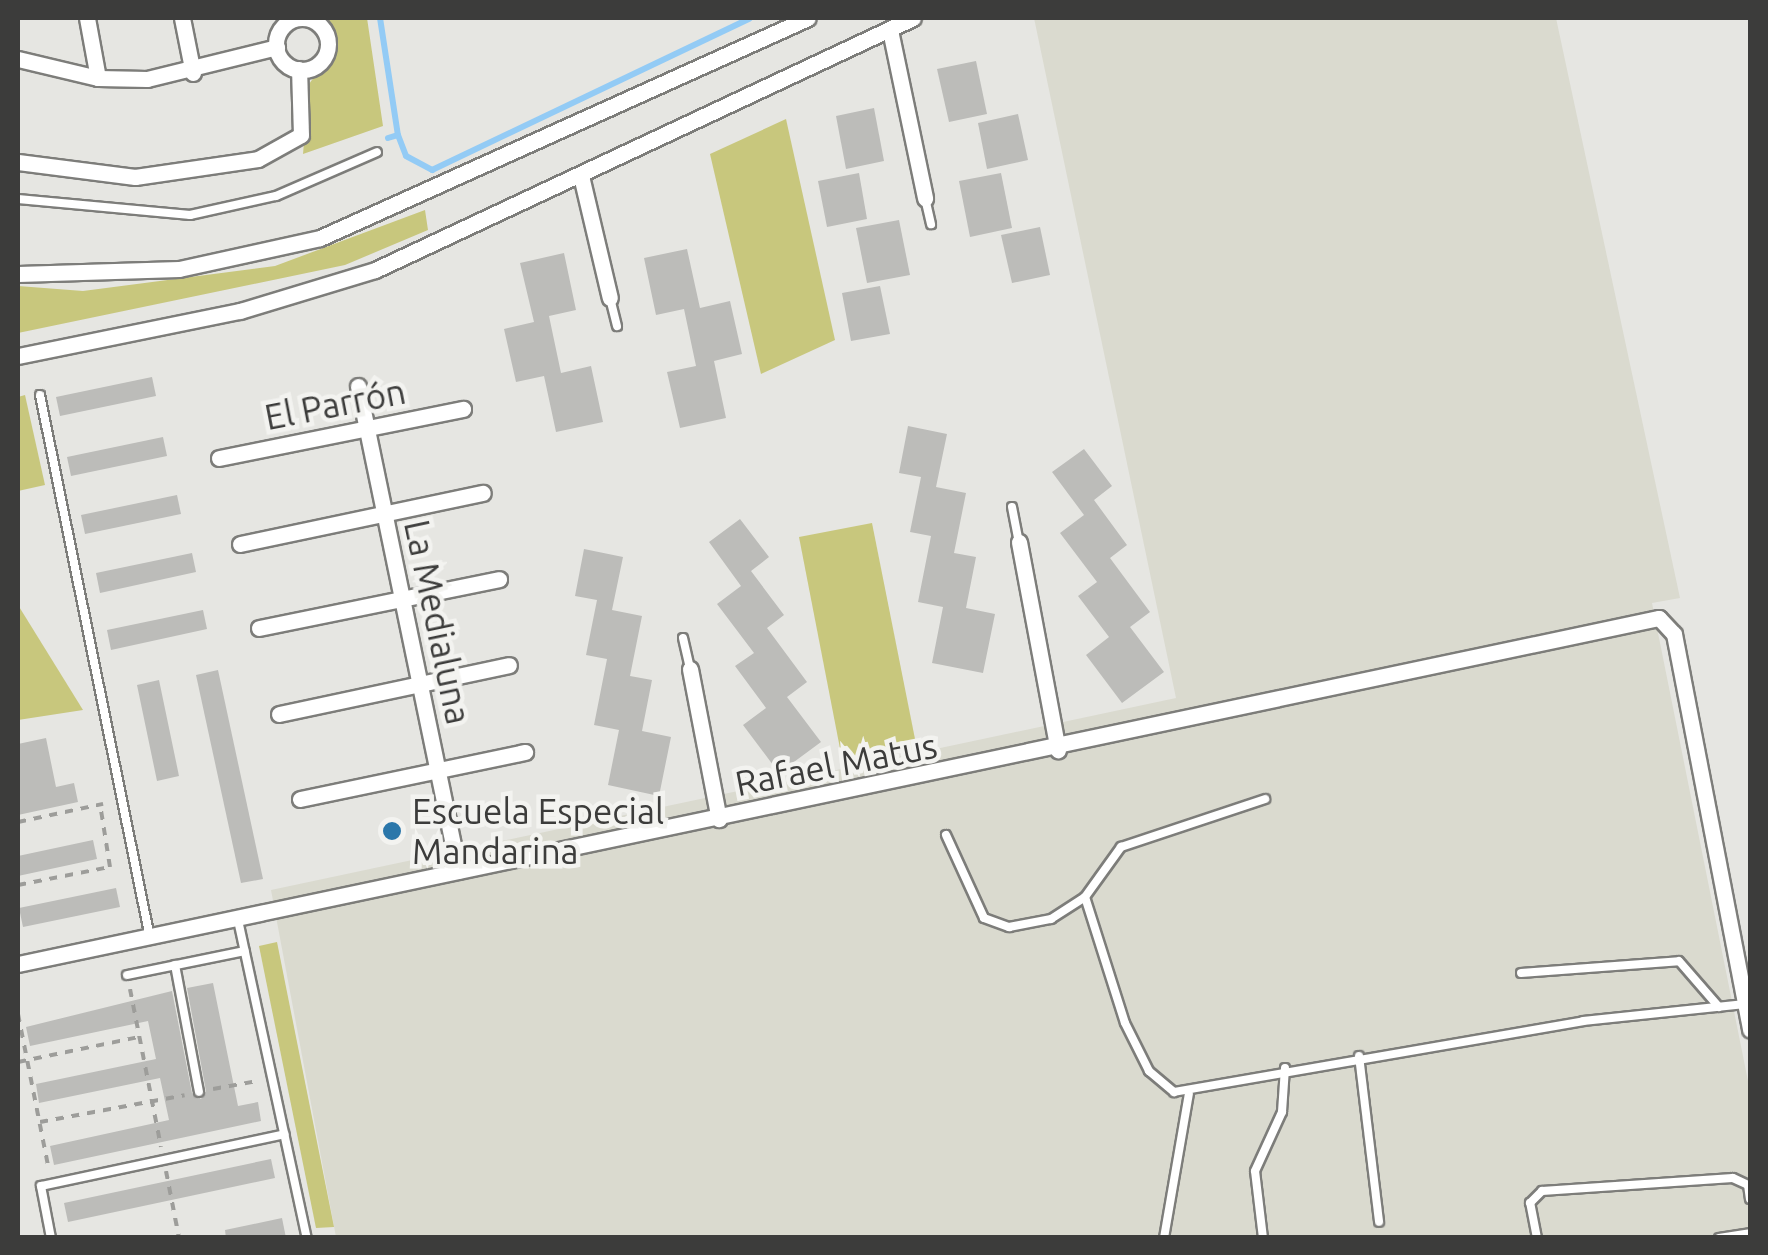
<!DOCTYPE html>
<meta charset="utf-8">
<style>
body{margin:0}
#map{position:relative;width:1768px;height:1255px;overflow:hidden;background:#e6e6e2;font-family:Ubuntu,sans-serif}
div>[style]{position:absolute}
[style*='--x']{left:calc(var(--x)*1px);top:calc(var(--y)*1px);width:calc(var(--w)*1px);rotate:calc(var(--a)*1deg)}
.built>*{inset:0;background:#dadacf}
.green>*{inset:0;background:#c8c77d}
.stream>*{height:6px;margin:-3px;padding:0 3px;transform-origin:3px;border-radius:3px;background:#93cbf5}
.building>*{inset:0;background:#bcbcb9}
.path>*{height:4px;margin-top:-2px;transform-origin:0;background:repeating-linear-gradient(90deg,#9d9d9a 0 8px,transparent 0 16px)}
.roads{filter:drop-shadow(2px 0 #7d7d7a) drop-shadow(-2px 0 #7d7d7a) drop-shadow(0 2px #7d7d7a) drop-shadow(0 -2px #7d7d7a)}
.service>*{height:8px;margin:-4px;padding:0 4px;transform-origin:4px;border-radius:4px;background:#fff}
.minor>*{height:15px;margin:-7.5px;padding:0 7.5px;transform-origin:7.5px;border-radius:7.5px;background:#fff}
.minor>.ring{margin:-7.5px;padding:0;box-sizing:content-box;background:none;border:15px solid #fff;border-radius:50%}
.dots>*{width:28px;height:28px;translate:-50% -50%;box-sizing:border-box;border:5px solid #f3f3f0;border-radius:50%}
span{translate:-50% -50%;white-space:nowrap;text-align:center;line-height:1.15;-webkit-text-stroke:9px #f3f3f0;paint-order:stroke}
.street-label{font-size:35px;color:#3c3c3b}
.poi-label{font-size:35px;color:#3c3c3b}
.left{translate:0 -50%;text-align:left}
.frame{position:absolute;inset:0;border:20px solid #3c3c3b;pointer-events:none}
</style>
<div id="map">
<div class="built">
<i style="clip-path:polygon(1034px 18px,1556px 18px,1680px 598px,1652px 603px,1750px 1091px,1750px 1237px,336px 1237px,271px 890px,1176px 698px)"></i>
</div>
<div class="green">
<i style="clip-path:polygon(314px 18px,367px 18px,383px 126px,303px 154px,309px 84px,334px 50px,328px 26px)"></i>
<i style="clip-path:polygon(786px 119px,835px 340px,761px 374px,710px 154px)"></i>
<i style="clip-path:polygon(425px 210px,428px 230px,345px 265px,18px 333px,18px 286px,83px 291px,275px 266px)"></i>
<i style="clip-path:polygon(25px 395px,45px 485px,18px 491px,18px 397px)"></i>
<i style="clip-path:polygon(872px 523px,917px 749px,843px 764px,799px 537px)"></i>
<i style="clip-path:polygon(18px 605px,83px 710px,18px 720px)"></i>
<i style="clip-path:polygon(277px 942px,334px 1227px,316px 1228px,259px 946px)"></i>
</div>
<div class="stream">
<i style="--x:380;--y:18;--w:118;--a:81.3"></i>
<i style="--x:388;--y:138;--w:10;--a:-17"></i>
<i style="--x:398;--y:135;--w:22;--a:69"></i>
<i style="--x:406;--y:156;--w:30;--a:28"></i>
<i style="--x:432;--y:170;--w:352;--a:-25.5"></i>
</div>
<div class="building">
<i style="clip-path:polygon(976px 61px,987px 114px,949px 122px,937px 69px)"></i>
<i style="clip-path:polygon(874px 108px,884px 161px,846px 169px,836px 116px)"></i>
<i style="clip-path:polygon(1018px 114px,1028px 160px,987px 169px,978px 123px)"></i>
<i style="clip-path:polygon(859px 173px,867px 219px,827px 227px,818px 181px)"></i>
<i style="clip-path:polygon(1001px 173px,1012px 228px,970px 237px,959px 181px)"></i>
<i style="clip-path:polygon(899px 220px,910px 275px,867px 283px,856px 228px)"></i>
<i style="clip-path:polygon(1040px 227px,1050px 275px,1012px 283px,1001px 235px)"></i>
<i style="clip-path:polygon(687px 249px,700px 308px,730px 301px,742px 354px,714px 361px,726px 418px,680px 428px,667px 372px,696px 366px,684px 309px,656px 315px,644px 258px)"></i>
<i style="clip-path:polygon(564px 253px,576px 310px,549px 316px,561px 373px,591px 366px,603px 422px,556px 432px,544px 376px,516px 382px,504px 329px,534px 322px,520px 263px)"></i>
<i style="clip-path:polygon(880px 286px,890px 334px,851px 341px,842px 293px)"></i>
<i style="clip-path:polygon(152px 377px,156px 396px,60px 416px,56px 397px)"></i>
<i style="clip-path:polygon(908px 426px,947px 434px,936px 487px,966px 493px,954px 553px,976px 557px,966px 608px,995px 614px,983px 673px,932px 663px,943px 607px,918px 602px,931px 536px,910px 532px,921px 477px,899px 473px)"></i>
<i style="clip-path:polygon(163px 437px,167px 456px,71px 476px,67px 457px)"></i>
<i style="clip-path:polygon(1084px 449px,1112px 486px,1094px 500px,1127px 545px,1110px 558px,1150px 612px,1130px 627px,1164px 672px,1122px 703px,1086px 655px,1109px 637px,1078px 596px,1097px 582px,1060px 533px,1084px 515px,1052px 472px)"></i>
<i style="clip-path:polygon(177px 495px,181px 514px,85px 534px,81px 515px)"></i>
<i style="clip-path:polygon(740px 519px,769px 557px,751px 571px,784px 615px,767px 628px,807px 682px,787px 697px,821px 742px,779px 773px,743px 725px,766px 708px,735px 666px,754px 653px,717px 604px,741px 586px,709px 542px)"></i>
<i style="clip-path:polygon(584px 549px,623px 557px,612px 610px,642px 616px,630px 676px,652px 680px,642px 731px,671px 737px,659px 796px,608px 785px,619px 730px,594px 725px,607px 659px,586px 655px,597px 600px,575px 596px)"></i>
<i style="clip-path:polygon(192px 553px,196px 572px,100px 593px,96px 573px)"></i>
<i style="clip-path:polygon(203px 610px,207px 629px,111px 650px,107px 630px)"></i>
<i style="clip-path:polygon(218px 670px,263px 879px,241px 883px,196px 675px)"></i>
<i style="clip-path:polygon(159px 680px,179px 776px,157px 781px,137px 685px)"></i>
<i style="clip-path:polygon(46px 738px,56px 787px,74px 783px,78px 802px,18px 815px,18px 744px)"></i>
<i style="clip-path:polygon(93px 840px,97px 859px,18px 876px,18px 856px)"></i>
<i style="clip-path:polygon(116px 888px,120px 907px,23px 927px,19px 908px)"></i>
<i style="clip-path:polygon(213px 983px,238px 1106px,258px 1102px,261px 1121px,54px 1165px,50px 1146px,169px 1120px,160px 1078px,39px 1103px,36px 1084px,156px 1059px,148px 1021px,30px 1046px,26px 1027px,172px 991px,192px 1093px,201px 1099px,206px 1091px,187px 988px)"></i>
<i style="clip-path:polygon(271px 1159px,275px 1178px,68px 1222px,64px 1203px)"></i>
<i style="clip-path:polygon(282px 1218px,286px 1238px,226px 1238px,225px 1230px)"></i>
</div>
<div class="path">
<i style="--x:18;--y:822;--w:87;--a:-12"></i>
<i style="--x:18;--y:885;--w:94;--a:-11.1"></i>
<i style="--x:110;--y:867;--w:64;--a:-99"></i>
<i style="--x:130;--y:989;--w:161;--a:78.9"></i>
<i style="--x:18;--y:1014;--w:159;--a:78.8"></i>
<i style="--x:18;--y:1062;--w:124;--a:-11.7"></i>
<i style="--x:213;--y:1089;--w:46;--a:-10.1"></i>
<i style="--x:40;--y:1122;--w:147;--a:-10.5"></i>
<i style="--x:166;--y:1171;--w:68;--a:79"></i>
</div>
<div class="roads">
<div class="service">
<i style="--x:925;--y:198;--w:27;--a:77"></i>
<i style="--x:18;--y:199;--w:173;--a:5.3"></i>
<i style="--x:190;--y:215;--w:88;--a:-12.5"></i>
<i style="--x:276;--y:196;--w:110;--a:-23.5"></i>
<i style="--x:610;--y:298;--w:29;--a:76"></i>
<i style="--x:40;--y:395;--w:554;--a:78.55"></i>
<i style="--x:1012;--y:507;--w:36;--a:79"></i>
<i style="--x:683;--y:638;--w:32;--a:77"></i>
<i style="--x:946;--y:835;--w:91;--a:65.4"></i>
<i style="--x:984;--y:918;--w:27;--a:20"></i>
<i style="--x:1009;--y:927;--w:43;--a:-10.8"></i>
<i style="--x:1051;--y:919;--w:40;--a:-32.9"></i>
<i style="--x:1085;--y:897;--w:62;--a:-54.2"></i>
<i style="--x:1121;--y:847;--w:152;--a:-18.4"></i>
<i style="--x:1085;--y:897;--w:132;--a:72.4"></i>
<i style="--x:1125;--y:1023;--w:54;--a:63.4"></i>
<i style="--x:1149;--y:1071;--w:33;--a:40"></i>
<i style="--x:1174;--y:1092;--w:415;--a:-9.8"></i>
<i style="--x:1583;--y:1021;--w:163;--a:-6"></i>
<i style="--x:238;--y:920;--w:325;--a:77.8"></i>
<i style="--x:175;--y:965;--w:129;--a:79.3"></i>
<i style="--x:1521;--y:973;--w:158;--a:-4.3"></i>
<i style="--x:1679;--y:961;--w:61;--a:49"></i>
<i style="--x:127;--y:975;--w:120;--a:-11.5"></i>
<i style="--x:1359;--y:1056;--w:167;--a:83.1"></i>
<i style="--x:51;--y:1238;--w:53;--a:-100.9"></i>
<i style="--x:41;--y:1186;--w:249;--a:-12"></i>
<i style="--x:1164;--y:1238;--w:146;--a:-80.2"></i>
<i style="--x:1263;--y:1238;--w:67;--a:-96.8"></i>
<i style="--x:1255;--y:1171;--w:65;--a:-65.4"></i>
<i style="--x:1282;--y:1112;--w:44;--a:-86.1"></i>
<i style="--x:1537;--y:1238;--w:36;--a:-101"></i>
<i style="--x:1530;--y:1203;--w:17;--a:-45"></i>
<i style="--x:1542;--y:1191;--w:191;--a:-3.9"></i>
<i style="--x:1733;--y:1178;--w:17;--a:25"></i>
<i style="--x:1748;--y:1185;--w:14;--a:82"></i>
<i style="--x:1719;--y:1238;--w:31;--a:-9"></i>
</div>
<div class="minor">
<i style="--x:87;--y:18;--w:61;--a:79.6"></i>
<i style="--x:182;--y:18;--w:56;--a:78.7"></i>
<i class="ring" style="left:276px;top:18px;width:37px;height:37px"></i>
<i style="--x:890;--y:30;--w:172;--a:78.2"></i>
<i style="--x:18;--y:59;--w:82;--a:13.4"></i>
<i style="--x:98;--y:78;--w:49;--a:1.2"></i>
<i style="--x:147;--y:79;--w:134;--a:-13.8"></i>
<i style="--x:18;--y:162;--w:118;--a:7.3"></i>
<i style="--x:135;--y:177;--w:124;--a:-8.3"></i>
<i style="--x:258;--y:159;--w:49;--a:-29.2"></i>
<i style="--x:301;--y:135;--w:66;--a:-91.7"></i>
<i style="--x:582;--y:180;--w:121;--a:76.7"></i>
<i style="--x:18;--y:274;--w:161;--a:-1.8"></i>
<i style="--x:179;--y:269;--w:144;--a:-12.4"></i>
<i style="--x:320;--y:238;--w:535;--a:-24.27"></i>
<i style="--x:18;--y:356;--w:227;--a:-11.5"></i>
<i style="--x:240;--y:311;--w:141;--a:-16.9"></i>
<i style="--x:375;--y:270;--w:594;--a:-25.1"></i>
<i style="--x:358;--y:386;--w:495;--a:78.3"></i>
<i style="--x:219;--y:458;--w:249;--a:-11.4"></i>
<i style="--x:1019;--y:542;--w:212;--a:79.4"></i>
<i style="--x:240;--y:544;--w:248;--a:-11.9"></i>
<i style="--x:259;--y:628;--w:245;--a:-11.5"></i>
<i style="--x:690;--y:669;--w:153;--a:79.1"></i>
<i style="--x:279;--y:714;--w:235;--a:-12"></i>
<i style="--x:300;--y:799;--w:230;--a:-11.8"></i>
<i style="--x:18;--y:964;--w:1677;--a:-11.91"></i>
<i style="--x:1659;--y:618;--w:22;--a:47"></i>
<i style="--x:1674;--y:634;--w:403;--a:79.1"></i>
</div>
</div>
<div class="dots">
<i style="left:392px;top:831px;background:#2b77aa"></i>
</div>
<div class="street-label">
<span style="left:335px;top:404px;rotate:-11deg">El Parrón</span>
<span style="left:438px;top:622px;rotate:78deg">La Medialuna</span>
<span style="left:836px;top:764px;rotate:-11deg">Rafael Matus</span>
</div>
<div class="poi-label">
<span class="left" style="left:412px;top:831px">Escuela Especial<br>Mandarina</span>
</div>
<div class="frame"></div>
</div>
